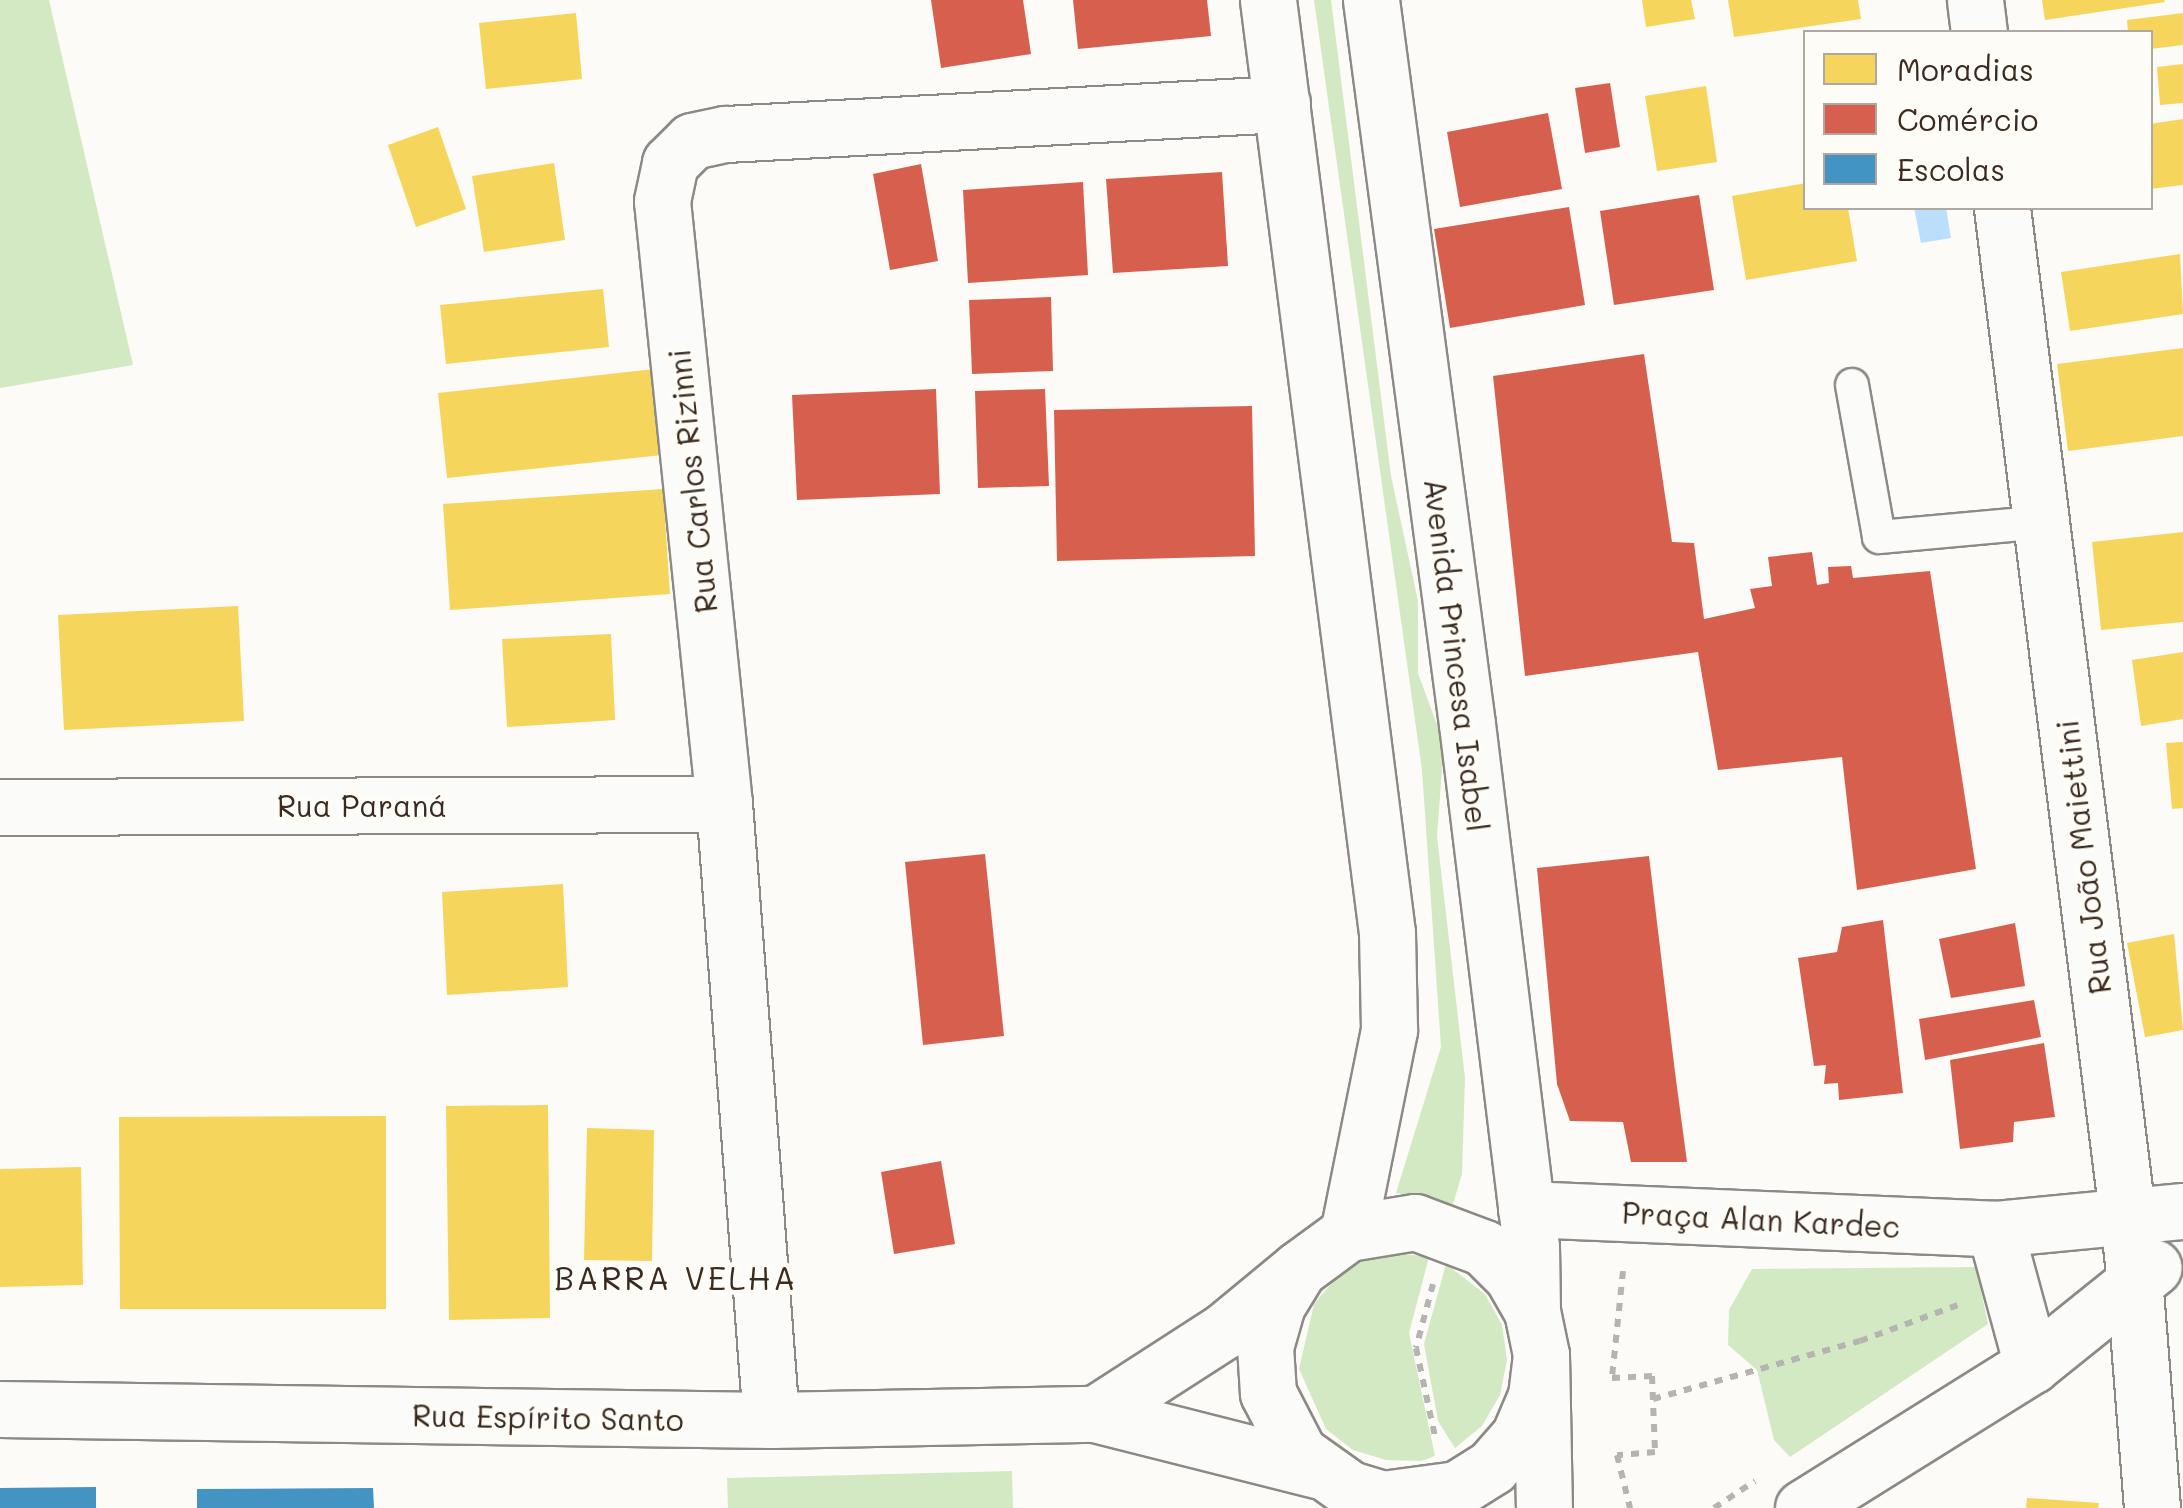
<!DOCTYPE html>
<meta charset="utf-8">
<style>
body{margin:0}
#map{position:relative;width:2183px;height:1508px;overflow:hidden;background:#fcfbf8;font-family:Mali,sans-serif}
div>[style]{position:absolute}
[style*='--x']{left:calc(var(--x)*1px);top:calc(var(--y)*1px);width:calc(var(--w)*1px);rotate:calc(var(--a)*1deg)}
.green>*{inset:0;background:#d2e9c3}
.water>*{inset:0;background:#bbdefc}
.homes>*{inset:0;background:#f6d55c}
.shops>*{inset:0;background:#d6604d}
.schools>*{inset:0;background:#4393c3}
.path>*{height:6px;margin-top:-3px;transform-origin:0;background:repeating-linear-gradient(90deg,#b6b4b1 0 8px,transparent 0 16px)}
.roads{filter:drop-shadow(2px 0 #8d8985) drop-shadow(-2px 0 #8d8985) drop-shadow(0 2px #8d8985) drop-shadow(0 -2px #8d8985)}
.service>*{height:32px;margin:-16px;padding:0 16px;transform-origin:16px;border-radius:16px;background:#fbfbf9}
.minor>*{height:55px;margin:-27.5px;padding:0 27.5px;transform-origin:27.5px;border-radius:27.5px;background:#fbfbf9}
.secondary>*{height:55px;margin:-27.5px;padding:0 27.5px;transform-origin:27.5px;border-radius:27.5px;background:#fbfbf9}
span{translate:-50% -50%;white-space:nowrap;text-align:center;line-height:1.15;-webkit-text-stroke:10px #fdfcf7;paint-order:stroke}
.street-label{font-size:30px;color:#3b2a1e}
.neighbourhood-label{font-size:32px;color:#3b2a1e;letter-spacing:2.5px}
.legend{position:absolute;left:1803px;top:30px;width:350px;height:180px;box-sizing:border-box;background:#fdfcf7;border:2px solid #afa8a0;margin:0;padding:12px 18px;list-style:none;font-size:30px;color:#3b2a1e}
.legend li{display:flex;align-items:center;gap:20px;height:50px}
.legend b{width:50px;border:2px solid #afa8a0}
</style>
<div id="map">
<div class="green">
<i style="clip-path:polygon(0 0,49px 0,133px 365px,0 388px)"></i>
<i style="clip-path:polygon(1314px 0,1331px 0,1391px 476px,1418px 601px,1418px 673px,1444px 744px,1437px 836px,1465px 1078px,1462px 1174px,1453px 1204px,1396px 1193px,1441px 1047px,1422px 770px)"></i>
<i style="clip-path:polygon(1396px 1253px,1429px 1257px,1409px 1333px,1435px 1456px,1421px 1461px,1386px 1460px,1353px 1450px,1326px 1429px,1299px 1369px,1314px 1304px,1336px 1278px,1363px 1261px)"></i>
<i style="clip-path:polygon(1446px 1264px,1485px 1294px,1502px 1325px,1507px 1360px,1500px 1395px,1482px 1426px,1455px 1448px,1438px 1421px,1424px 1344px)"></i>
<i style="clip-path:polygon(1976px 1267px,1988px 1324px,1790px 1457px,1774px 1440px,1757px 1370px,1728px 1345px,1729px 1310px,1752px 1269px)"></i>
<i style="clip-path:polygon(1012px 1471px,1013px 1508px,728px 1508px,727px 1478px)"></i>
</div>
<div class="water">
<i style="clip-path:polygon(1914px 208px,1946px 208px,1951px 238px,1921px 243px)"></i>
</div>
<div class="homes">
<i style="clip-path:polygon(1642px 0,1691px 0,1695px 19px,1646px 27px)"></i>
<i style="clip-path:polygon(1728px 0,1858px 0,1861px 19px,1734px 37px)"></i>
<i style="clip-path:polygon(2042px 0,2164px 0,2165px 2px,2045px 20px)"></i>
<i style="clip-path:polygon(576px 13px,582px 79px,486px 89px,479px 23px)"></i>
<i style="clip-path:polygon(2183px 13px,2183px 45px,2150px 49px,2150px 32px,2128px 32px,2127px 20px)"></i>
<i style="clip-path:polygon(2183px 64px,2183px 103px,2160px 105px,2157px 67px)"></i>
<i style="clip-path:polygon(1706px 86px,1717px 162px,1657px 171px,1645px 96px)"></i>
<i style="clip-path:polygon(2183px 119px,2183px 185px,2150px 189px,2150px 124px)"></i>
<i style="clip-path:polygon(438px 127px,466px 209px,416px 227px,388px 145px)"></i>
<i style="clip-path:polygon(554px 163px,565px 240px,484px 252px,472px 176px)"></i>
<i style="clip-path:polygon(1806px 183px,1806px 208px,1848px 208px,1857px 261px,1746px 280px,1732px 196px)"></i>
<i style="clip-path:polygon(2180px 254px,2183px 314px,2070px 331px,2061px 272px)"></i>
<i style="clip-path:polygon(603px 289px,609px 347px,446px 364px,440px 305px)"></i>
<i style="clip-path:polygon(2183px 348px,2183px 436px,2068px 451px,2057px 364px)"></i>
<i style="clip-path:polygon(654px 369px,662px 455px,447px 478px,438px 393px)"></i>
<i style="clip-path:polygon(663px 489px,670px 594px,450px 610px,443px 504px)"></i>
<i style="clip-path:polygon(2183px 532px,2183px 622px,2101px 630px,2092px 542px)"></i>
<i style="clip-path:polygon(238px 606px,244px 721px,64px 730px,58px 615px)"></i>
<i style="clip-path:polygon(611px 634px,615px 720px,507px 727px,502px 639px)"></i>
<i style="clip-path:polygon(2183px 652px,2183px 719px,2141px 726px,2132px 660px)"></i>
<i style="clip-path:polygon(2183px 742px,2183px 808px,2172px 809px,2166px 743px)"></i>
<i style="clip-path:polygon(563px 884px,568px 987px,447px 995px,442px 892px)"></i>
<i style="clip-path:polygon(2174px 934px,2183px 1030px,2145px 1037px,2127px 943px)"></i>
<i style="clip-path:polygon(548px 1105px,550px 1318px,449px 1320px,446px 1106px)"></i>
<i style="clip-path:polygon(386px 1116px,386px 1309px,120px 1309px,119px 1117px)"></i>
<i style="clip-path:polygon(587px 1128px,654px 1130px,652px 1261px,584px 1260px)"></i>
<i style="clip-path:polygon(81px 1167px,83px 1285px,0 1287px,0 1169px)"></i>
<i style="clip-path:polygon(2027px 1498px,2099px 1503px,2098px 1508px,2026px 1508px)"></i>
</div>
<div class="shops">
<i style="clip-path:polygon(931px 0,1023px 0,1031px 54px,941px 68px)"></i>
<i style="clip-path:polygon(1073px 0,1207px 0,1211px 36px,1078px 49px)"></i>
<i style="clip-path:polygon(1610px 83px,1620px 147px,1585px 153px,1575px 88px)"></i>
<i style="clip-path:polygon(1548px 113px,1562px 189px,1460px 207px,1447px 132px)"></i>
<i style="clip-path:polygon(921px 164px,938px 261px,890px 270px,873px 174px)"></i>
<i style="clip-path:polygon(1222px 172px,1228px 266px,1113px 273px,1106px 179px)"></i>
<i style="clip-path:polygon(1083px 182px,1088px 275px,968px 283px,963px 190px)"></i>
<i style="clip-path:polygon(1699px 195px,1714px 290px,1614px 305px,1600px 211px)"></i>
<i style="clip-path:polygon(1569px 207px,1585px 305px,1450px 328px,1434px 229px)"></i>
<i style="clip-path:polygon(1051px 297px,1053px 371px,972px 374px,969px 300px)"></i>
<i style="clip-path:polygon(1644px 354px,1672px 542px,1694px 543px,1704px 619px,1755px 608px,1750px 589px,1772px 586px,1768px 557px,1812px 552px,1817px 585px,1829px 583px,1828px 567px,1851px 566px,1853px 578px,1930px 571px,1976px 869px,1857px 890px,1842px 757px,1718px 770px,1698px 652px,1525px 676px,1493px 376px)"></i>
<i style="clip-path:polygon(936px 389px,940px 494px,797px 500px,792px 395px)"></i>
<i style="clip-path:polygon(1045px 389px,1049px 486px,978px 488px,975px 391px)"></i>
<i style="clip-path:polygon(1252px 406px,1255px 556px,1057px 561px,1054px 410px)"></i>
<i style="clip-path:polygon(985px 854px,1004px 1036px,923px 1045px,905px 862px)"></i>
<i style="clip-path:polygon(1649px 856px,1675px 1072px,1687px 1162px,1631px 1162px,1623px 1122px,1570px 1121px,1557px 1084px,1537px 868px)"></i>
<i style="clip-path:polygon(1883px 920px,1903px 1093px,1839px 1100px,1838px 1083px,1824px 1084px,1826px 1065px,1814px 1066px,1798px 958px,1837px 952px,1842px 927px)"></i>
<i style="clip-path:polygon(2015px 923px,2025px 986px,1951px 998px,1939px 939px)"></i>
<i style="clip-path:polygon(2034px 1000px,2041px 1037px,1925px 1060px,1919px 1019px)"></i>
<i style="clip-path:polygon(2044px 1043px,2055px 1117px,2014px 1122px,2013px 1142px,1960px 1149px,1950px 1060px)"></i>
<i style="clip-path:polygon(941px 1161px,955px 1244px,894px 1254px,881px 1172px)"></i>
</div>
<div class="schools">
<i style="clip-path:polygon(96px 1487px,96px 1508px,0 1508px,0 1488px)"></i>
<i style="clip-path:polygon(373px 1488px,374px 1508px,197px 1508px,197px 1489px)"></i>
</div>
<div class="path">
<i style="--x:1623;--y:1271;--w:108;--a:95.9"></i>
<i style="--x:1612;--y:1378;--w:40;--a:-2.9"></i>
<i style="--x:1652;--y:1376;--w:76;--a:87.7"></i>
<i style="--x:1655;--y:1452;--w:38;--a:175"></i>
<i style="--x:1617;--y:1455;--w:55;--a:76.2"></i>
<i style="--x:1433;--y:1284;--w:66;--a:104.9"></i>
<i style="--x:1416;--y:1348;--w:91;--a:77.9"></i>
<i style="--x:1653;--y:1399;--w:215;--a:-15.7"></i>
<i style="--x:1860;--y:1341;--w:104;--a:-20.2"></i>
<i style="--x:1714;--y:1508;--w:49;--a:-33.4"></i>
</div>
<div class="roads">
<div class="service">
<i style="--x:1852;--y:385;--w:154;--a:79.9"></i>
<i style="--x:1879;--y:537;--w:165;--a:-5.2"></i>
</div>
<div class="minor">
<i style="--x:1975;--y:0;--w:32;--a:83"></i>
<i style="--x:2002;--y:208;--w:1053;--a:82.91"></i>
<i style="--x:2132;--y:1253;--w:256;--a:85.5"></i>
<i style="--x:0;--y:807;--w:724;--a:-0.24"></i>
<i style="--x:1526;--y:1209;--w:469;--a:2.4"></i>
<i style="--x:1995;--y:1229;--w:189;--a:-5.5"></i>
<i style="--x:1995;--y:1229;--w:141;--a:74.8"></i>
<i style="--x:0;--y:1409;--w:771;--a:0.82"></i>
<i style="--x:771;--y:1420;--w:324;--a:-1.1"></i>
<i style="--x:1095;--y:1414;--w:229;--a:14.2"></i>
<i style="--x:1095;--y:1414;--w:153;--a:-32.8"></i>
<i style="--x:1224;--y:1331;--w:97;--a:-39.6"></i>
<i style="--x:771;--y:1420;--w:618;--a:-94.36"></i>
<i style="--x:724;--y:804;--w:606;--a:-95.87"></i>
<i style="--x:662;--y:201;--w:39;--a:-78"></i>
<i style="--x:670;--y:163;--w:31;--a:-45"></i>
<i style="--x:692;--y:141;--w:35;--a:-12"></i>
<i style="--x:726;--y:134;--w:557;--a:-3.09"></i>
<i style="--x:1803;--y:1508;--w:270;--a:-32"></i>
<i style="--x:2032;--y:1365;--w:156;--a:-38.8"></i>
</div>
<div class="secondary">
<i style="--x:1268;--y:0;--w:941;--a:82.73"></i>
<i style="--x:1387;--y:933;--w:97;--a:88.8"></i>
<i style="--x:1389;--y:1030;--w:207;--a:101.4"></i>
<i style="--x:1371;--y:0;--w:730;--a:82.45"></i>
<i style="--x:1467;--y:724;--w:527;--a:83.02"></i>
<i style="--x:1531;--y:1247;--w:64;--a:89.1"></i>
<i style="--x:1541;--y:1355;--w:41;--a:97"></i>
<i style="--x:1536;--y:1396;--w:43;--a:113"></i>
<i style="--x:1519;--y:1436;--w:41;--a:131.1"></i>
<i style="--x:1492;--y:1467;--w:41;--a:147.8"></i>
<i style="--x:1457;--y:1489;--w:75;--a:172.3"></i>
<i style="--x:1383;--y:1499;--w:37;--a:-163"></i>
<i style="--x:1348;--y:1488;--w:60;--a:-144.5"></i>
<i style="--x:1299;--y:1453;--w:68;--a:-117.3"></i>
<i style="--x:1268;--y:1393;--w:46;--a:-93.7"></i>
<i style="--x:1265;--y:1347;--w:44;--a:-74.1"></i>
<i style="--x:1277;--y:1305;--w:42;--a:-58.6"></i>
<i style="--x:1299;--y:1269;--w:61;--a:-36.3"></i>
<i style="--x:1348;--y:1233;--w:68;--a:-9.3"></i>
<i style="--x:1415;--y:1222;--w:74;--a:20.6"></i>
<i style="--x:1484;--y:1248;--w:40;--a:45"></i>
<i style="--x:1512;--y:1276;--w:40;--a:60.3"></i>
<i style="--x:1532;--y:1311;--w:45;--a:78.4"></i>
<i style="--x:1541;--y:1355;--w:153;--a:88.9"></i>
</div>
</div>
<div class="street-label">
<span style="left:692px;top:481px;rotate:-96deg">Rua Carlos Rizinni</span>
<span style="left:1457px;top:655px;rotate:83deg">Avenida Princesa Isabel</span>
<span style="left:362px;top:805px">Rua Paraná</span>
<span style="left:2083px;top:857px;rotate:-97deg">Rua João Maiettini</span>
<span style="left:1761px;top:1219px;rotate:3deg">Praça Alan Kardec</span>
<span style="left:548px;top:1417px;rotate:1deg">Rua Espírito Santo</span>
</div>
<div class="neighbourhood-label">
<span style="left:676px;top:1277px">BARRA VELHA</span>
</div>
<ul class="legend">
<li><b style="height:28px;background:#f6d55c"></b>Moradias</li>
<li><b style="height:28px;background:#d6604d"></b>Comércio</li>
<li><b style="height:28px;background:#4393c3"></b>Escolas</li>
</ul>
</div>
